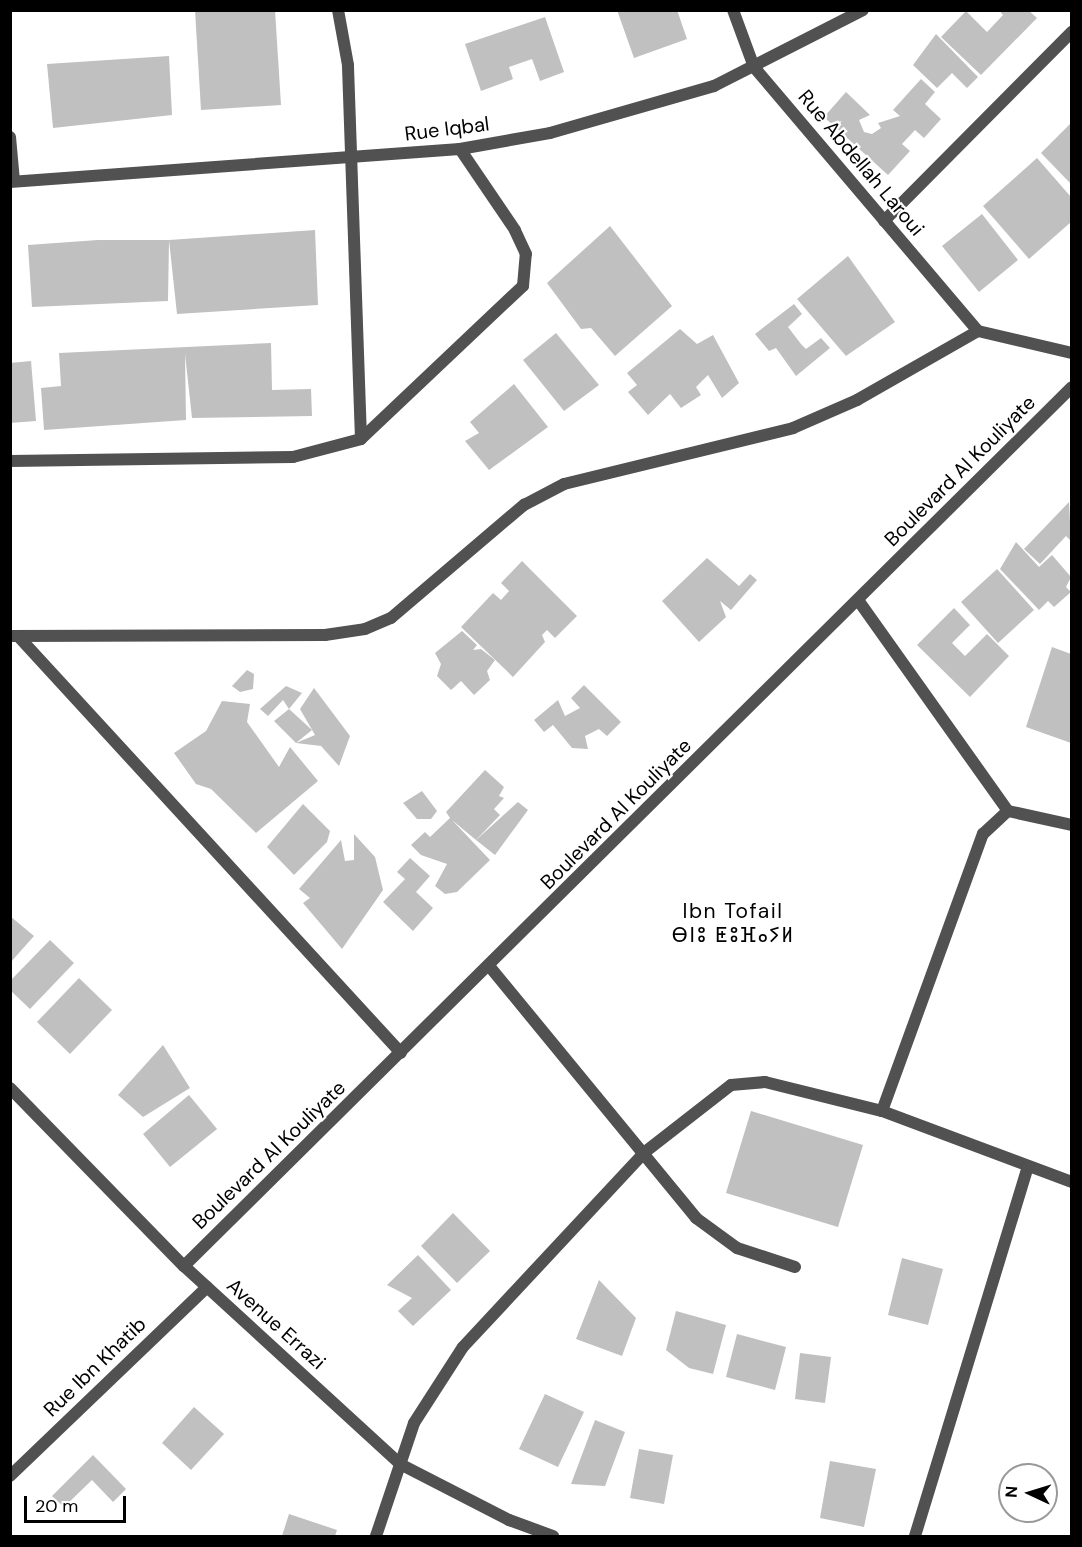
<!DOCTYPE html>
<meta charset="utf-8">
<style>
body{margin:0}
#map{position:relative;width:1082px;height:1547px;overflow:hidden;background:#fff;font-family:"DM Sans","Noto Sans Tifinagh",sans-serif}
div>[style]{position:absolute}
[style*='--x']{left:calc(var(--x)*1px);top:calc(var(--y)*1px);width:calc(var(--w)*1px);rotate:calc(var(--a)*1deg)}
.building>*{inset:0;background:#c0c0c0}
.street>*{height:12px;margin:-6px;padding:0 6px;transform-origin:6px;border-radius:6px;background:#515151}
span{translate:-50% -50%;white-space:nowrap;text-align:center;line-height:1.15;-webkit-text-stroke:4.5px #fff;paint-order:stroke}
.street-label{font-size:20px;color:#000}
.neighbourhood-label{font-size:21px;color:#000;letter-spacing:1.5px}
.frame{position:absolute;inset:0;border:12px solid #000;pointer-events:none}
.north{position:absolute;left:998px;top:1463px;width:60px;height:60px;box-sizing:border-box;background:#fff;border:2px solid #999;border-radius:50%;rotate:274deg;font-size:16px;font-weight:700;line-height:24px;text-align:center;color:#000}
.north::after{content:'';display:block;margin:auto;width:21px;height:27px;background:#000;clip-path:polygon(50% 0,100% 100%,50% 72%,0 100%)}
.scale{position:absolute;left:24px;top:1496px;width:102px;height:27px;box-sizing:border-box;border:3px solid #000;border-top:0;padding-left:8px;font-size:18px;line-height:21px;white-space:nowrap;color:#000;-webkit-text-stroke:4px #fff;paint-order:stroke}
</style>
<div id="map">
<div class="building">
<i style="clip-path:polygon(195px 10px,275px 10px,281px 105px,201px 110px)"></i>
<i style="clip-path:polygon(617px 10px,677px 10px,687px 39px,634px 58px)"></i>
<i style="clip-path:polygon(999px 10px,1028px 10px,1037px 18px,981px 75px,941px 37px,966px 11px,987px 32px,1003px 15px)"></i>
<i style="clip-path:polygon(545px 17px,564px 72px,540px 81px,532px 59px,509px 67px,513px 79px,481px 91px,465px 44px)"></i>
<i style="clip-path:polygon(936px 34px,978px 77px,967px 88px,952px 73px,937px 88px,913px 65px)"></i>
<i style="clip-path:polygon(169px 56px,172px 115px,53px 128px,47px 64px)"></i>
<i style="clip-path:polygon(921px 79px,935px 92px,925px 104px,941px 119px,924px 138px,915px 130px,902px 144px,910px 151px,888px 175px,824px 117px,846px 92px,870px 115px,859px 120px,864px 132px,872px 134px,881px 128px,878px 123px,900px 116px,893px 110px)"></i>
<i style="clip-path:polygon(1071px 123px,1071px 184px,1041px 153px)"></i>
<i style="clip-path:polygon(1037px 158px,1071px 197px,1071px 222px,1029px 259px,983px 206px)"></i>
<i style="clip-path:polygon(982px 214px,1018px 260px,979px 292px,942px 246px)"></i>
<i style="clip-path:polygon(610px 226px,672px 306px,615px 356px,591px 328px,581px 329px,547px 283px)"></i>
<i style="clip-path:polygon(315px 230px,318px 305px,177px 314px,169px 240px)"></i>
<i style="clip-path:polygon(98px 240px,169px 240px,168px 301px,32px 307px,28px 245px)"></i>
<i style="clip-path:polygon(848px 256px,895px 322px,846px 356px,797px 299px)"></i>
<i style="clip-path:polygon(794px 304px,802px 314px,788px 327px,801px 344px,806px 349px,821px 338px,830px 348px,796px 376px,776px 348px,769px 351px,755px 334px)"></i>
<i style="clip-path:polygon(680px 329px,697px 344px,713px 335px,739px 383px,722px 398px,708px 375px,696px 387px,701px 395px,681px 408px,670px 394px,648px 415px,628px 392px,637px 385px,627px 373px)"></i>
<i style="clip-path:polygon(556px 333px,599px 385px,564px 411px,523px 360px)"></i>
<i style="clip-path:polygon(271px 343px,272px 390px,311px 389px,312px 416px,192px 418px,185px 354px,186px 420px,44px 430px,41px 388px,61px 386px,59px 353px)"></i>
<i style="clip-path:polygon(31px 361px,36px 421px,10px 423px,10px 363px)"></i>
<i style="clip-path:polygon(514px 384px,548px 427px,489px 470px,465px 441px,479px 433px,470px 422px)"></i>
<i style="clip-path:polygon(1069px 502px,1071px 541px,1066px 536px,1040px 564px,1024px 549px)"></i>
<i style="clip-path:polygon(1016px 542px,1039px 567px,1052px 555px,1071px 577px,1066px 587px,1071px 592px,1054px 607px,1048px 601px,1039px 610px,1000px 569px)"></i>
<i style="clip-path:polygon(707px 558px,739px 586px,750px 574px,757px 580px,731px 610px,720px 601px,726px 617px,699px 642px,662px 601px)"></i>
<i style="clip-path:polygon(522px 561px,577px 616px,555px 638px,547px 630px,542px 635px,545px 642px,513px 677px,461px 627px,493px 593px,501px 600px,509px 591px,501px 583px)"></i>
<i style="clip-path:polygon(997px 569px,1034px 610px,998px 643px,961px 602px)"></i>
<i style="clip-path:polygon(954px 608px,970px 625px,952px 643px,965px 656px,987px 634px,1009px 656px,970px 697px,917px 645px)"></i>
<i style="clip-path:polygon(462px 631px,477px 645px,473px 650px,481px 649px,495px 660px,487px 671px,490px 680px,474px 695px,461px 681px,451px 690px,437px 676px,441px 664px,435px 653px)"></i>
<i style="clip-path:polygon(1052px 647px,1071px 654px,1071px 743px,1026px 727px)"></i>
<i style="clip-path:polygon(247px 670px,254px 674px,253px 689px,240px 692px,232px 686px)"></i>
<i style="clip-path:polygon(584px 685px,621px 722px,607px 736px,599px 729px,585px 736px,588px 749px,572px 748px,553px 725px,544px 732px,534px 720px,558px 700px,565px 716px,580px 708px,571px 698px)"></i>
<i style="clip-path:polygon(286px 686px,302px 693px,289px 709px,283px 700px,268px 716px,260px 709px)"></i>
<i style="clip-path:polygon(314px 688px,350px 736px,339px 766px,321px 746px,296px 743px,274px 721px,289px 709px,312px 730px,296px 743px,315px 735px,300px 709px)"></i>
<i style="clip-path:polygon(222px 701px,250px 704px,247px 722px,279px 767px,290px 747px,318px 781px,256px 833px,211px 789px,196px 784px,174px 753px,206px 731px)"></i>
<i style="clip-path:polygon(485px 770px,504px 787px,499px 796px,504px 798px,494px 809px,500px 815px,476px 840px,452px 820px,490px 860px,457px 892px,445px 894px,435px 886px,447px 864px,421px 855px,411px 845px,425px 832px,430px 837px,450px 818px,446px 812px)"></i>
<i style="clip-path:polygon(422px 791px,437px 811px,431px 819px,417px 819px,403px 803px)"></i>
<i style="clip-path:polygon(518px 802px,528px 810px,495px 855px,476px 840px)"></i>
<i style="clip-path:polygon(303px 804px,330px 831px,327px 842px,294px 875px,267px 847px)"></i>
<i style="clip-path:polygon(354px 834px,375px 857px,383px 890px,342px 949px,303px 903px,310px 898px,299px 889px,341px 840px,345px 861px,354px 860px)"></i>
<i style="clip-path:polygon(410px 858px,430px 876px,416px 892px,433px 908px,413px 931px,383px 902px,405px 879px,397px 872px)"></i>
<i style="clip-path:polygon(10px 916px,34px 936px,10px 963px)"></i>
<i style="clip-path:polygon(50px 940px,74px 963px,30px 1009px,10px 990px,10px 981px)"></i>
<i style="clip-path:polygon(79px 978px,112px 1010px,70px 1054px,37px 1022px)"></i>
<i style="clip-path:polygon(163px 1045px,190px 1088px,143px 1117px,118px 1095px)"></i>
<i style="clip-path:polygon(189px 1095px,217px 1129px,170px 1167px,143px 1134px)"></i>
<i style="clip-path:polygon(751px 1111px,863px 1145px,838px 1227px,726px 1193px)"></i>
<i style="clip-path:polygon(453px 1213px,490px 1251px,457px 1283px,421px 1246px)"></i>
<i style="clip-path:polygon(418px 1255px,451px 1290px,413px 1326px,398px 1311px,412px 1298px,387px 1285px)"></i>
<i style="clip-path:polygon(902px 1258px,943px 1269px,928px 1325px,888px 1315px)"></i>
<i style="clip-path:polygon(599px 1280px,636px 1318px,622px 1356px,576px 1339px)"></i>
<i style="clip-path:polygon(676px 1311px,726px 1325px,713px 1374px,689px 1368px,666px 1350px)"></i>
<i style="clip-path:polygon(737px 1334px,786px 1347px,775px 1390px,726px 1377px)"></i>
<i style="clip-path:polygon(800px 1353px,831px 1357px,825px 1403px,795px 1399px)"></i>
<i style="clip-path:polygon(545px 1394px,584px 1412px,558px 1467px,519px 1449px)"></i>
<i style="clip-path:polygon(194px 1407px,224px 1434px,191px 1470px,162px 1443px)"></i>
<i style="clip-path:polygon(595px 1420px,625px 1432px,605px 1486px,571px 1484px)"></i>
<i style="clip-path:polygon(639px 1449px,673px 1455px,664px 1504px,630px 1498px)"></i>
<i style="clip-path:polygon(93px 1455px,126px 1489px,113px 1502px,92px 1480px,64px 1507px,52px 1496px)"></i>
<i style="clip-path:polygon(830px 1461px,876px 1469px,864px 1527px,820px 1518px)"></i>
<i style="clip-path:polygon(289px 1514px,337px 1530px,335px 1536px,282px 1536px)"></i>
</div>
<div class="street">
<i style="--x:733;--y:10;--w:61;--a:69.8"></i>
<i style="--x:754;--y:67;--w:346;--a:49.7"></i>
<i style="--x:10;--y:137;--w:44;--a:84.8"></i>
<i style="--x:10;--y:182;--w:451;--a:-4.2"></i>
<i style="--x:460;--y:149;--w:91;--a:-10.1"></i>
<i style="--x:550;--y:133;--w:171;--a:-16"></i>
<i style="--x:714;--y:86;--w:167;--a:-27"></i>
<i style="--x:884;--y:221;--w:267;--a:-45.2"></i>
<i style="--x:361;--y:439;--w:223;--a:-43.4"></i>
<i style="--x:523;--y:286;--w:32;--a:-85"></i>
<i style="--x:526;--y:254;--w:26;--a:-115"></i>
<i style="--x:515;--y:230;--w:98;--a:-124.2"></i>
<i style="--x:10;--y:461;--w:283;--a:-0.8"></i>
<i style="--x:293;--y:457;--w:70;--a:-14.8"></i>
<i style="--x:361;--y:439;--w:374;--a:-92"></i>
<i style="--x:348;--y:65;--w:56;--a:-100.3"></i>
<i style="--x:858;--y:600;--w:259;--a:54.6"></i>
<i style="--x:10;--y:636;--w:315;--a:-0.2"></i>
<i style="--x:325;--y:635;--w:40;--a:-8.5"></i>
<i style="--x:365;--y:629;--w:28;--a:-23"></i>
<i style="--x:391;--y:618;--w:175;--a:-40.4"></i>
<i style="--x:524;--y:505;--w:45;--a:-27.7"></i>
<i style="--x:564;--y:484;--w:236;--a:-13.7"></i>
<i style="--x:793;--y:428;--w:70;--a:-23.6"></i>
<i style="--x:857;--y:400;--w:139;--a:-29.7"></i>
<i style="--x:978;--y:331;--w:97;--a:13.2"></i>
<i style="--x:18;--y:636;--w:566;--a:47.43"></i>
<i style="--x:490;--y:967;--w:325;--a:50.6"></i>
<i style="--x:696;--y:1218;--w:51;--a:36.2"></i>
<i style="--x:737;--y:1248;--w:61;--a:18.1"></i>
<i style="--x:10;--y:1088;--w:249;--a:45.7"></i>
<i style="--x:184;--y:1266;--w:293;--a:42.5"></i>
<i style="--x:400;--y:1464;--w:123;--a:27.2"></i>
<i style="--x:509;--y:1520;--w:47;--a:20"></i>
<i style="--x:882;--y:1111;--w:295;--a:-70"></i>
<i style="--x:983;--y:834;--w:34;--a:-43"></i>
<i style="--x:1008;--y:811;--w:66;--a:12.3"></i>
<i style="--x:184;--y:1266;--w:1249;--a:-44.71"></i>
<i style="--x:10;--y:1476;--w:273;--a:-43.8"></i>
<i style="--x:376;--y:1536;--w:119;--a:-71.4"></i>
<i style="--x:414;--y:1423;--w:90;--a:-57.2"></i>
<i style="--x:463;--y:1347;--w:267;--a:-47"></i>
<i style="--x:645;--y:1152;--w:109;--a:-37.9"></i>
<i style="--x:731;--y:1085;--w:34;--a:-5"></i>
<i style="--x:765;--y:1082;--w:121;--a:13.9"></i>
<i style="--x:882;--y:1111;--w:203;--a:20.5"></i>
<i style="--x:915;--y:1536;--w:386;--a:-73"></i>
</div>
<div class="street-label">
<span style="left:447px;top:129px;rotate:-7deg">Rue Iqbal</span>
<span style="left:861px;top:163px;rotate:50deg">Rue Abdellah Laroui</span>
<span style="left:960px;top:471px;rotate:-45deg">Boulevard Al Kouliyate</span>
<span style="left:616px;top:814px;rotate:-45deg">Boulevard Al Kouliyate</span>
<span style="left:269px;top:1155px;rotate:-44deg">Boulevard Al Kouliyate</span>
<span style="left:276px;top:1324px;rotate:42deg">Avenue Errazi</span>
<span style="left:95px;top:1367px;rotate:-44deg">Rue Ibn Khatib</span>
</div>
<div class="neighbourhood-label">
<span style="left:733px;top:923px">Ibn Tofail<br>ⴱⵏⵓ ⵟⵓⴼⴰⵢⵍ</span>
</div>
<div class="frame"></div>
<div class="north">N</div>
<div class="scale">20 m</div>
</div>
